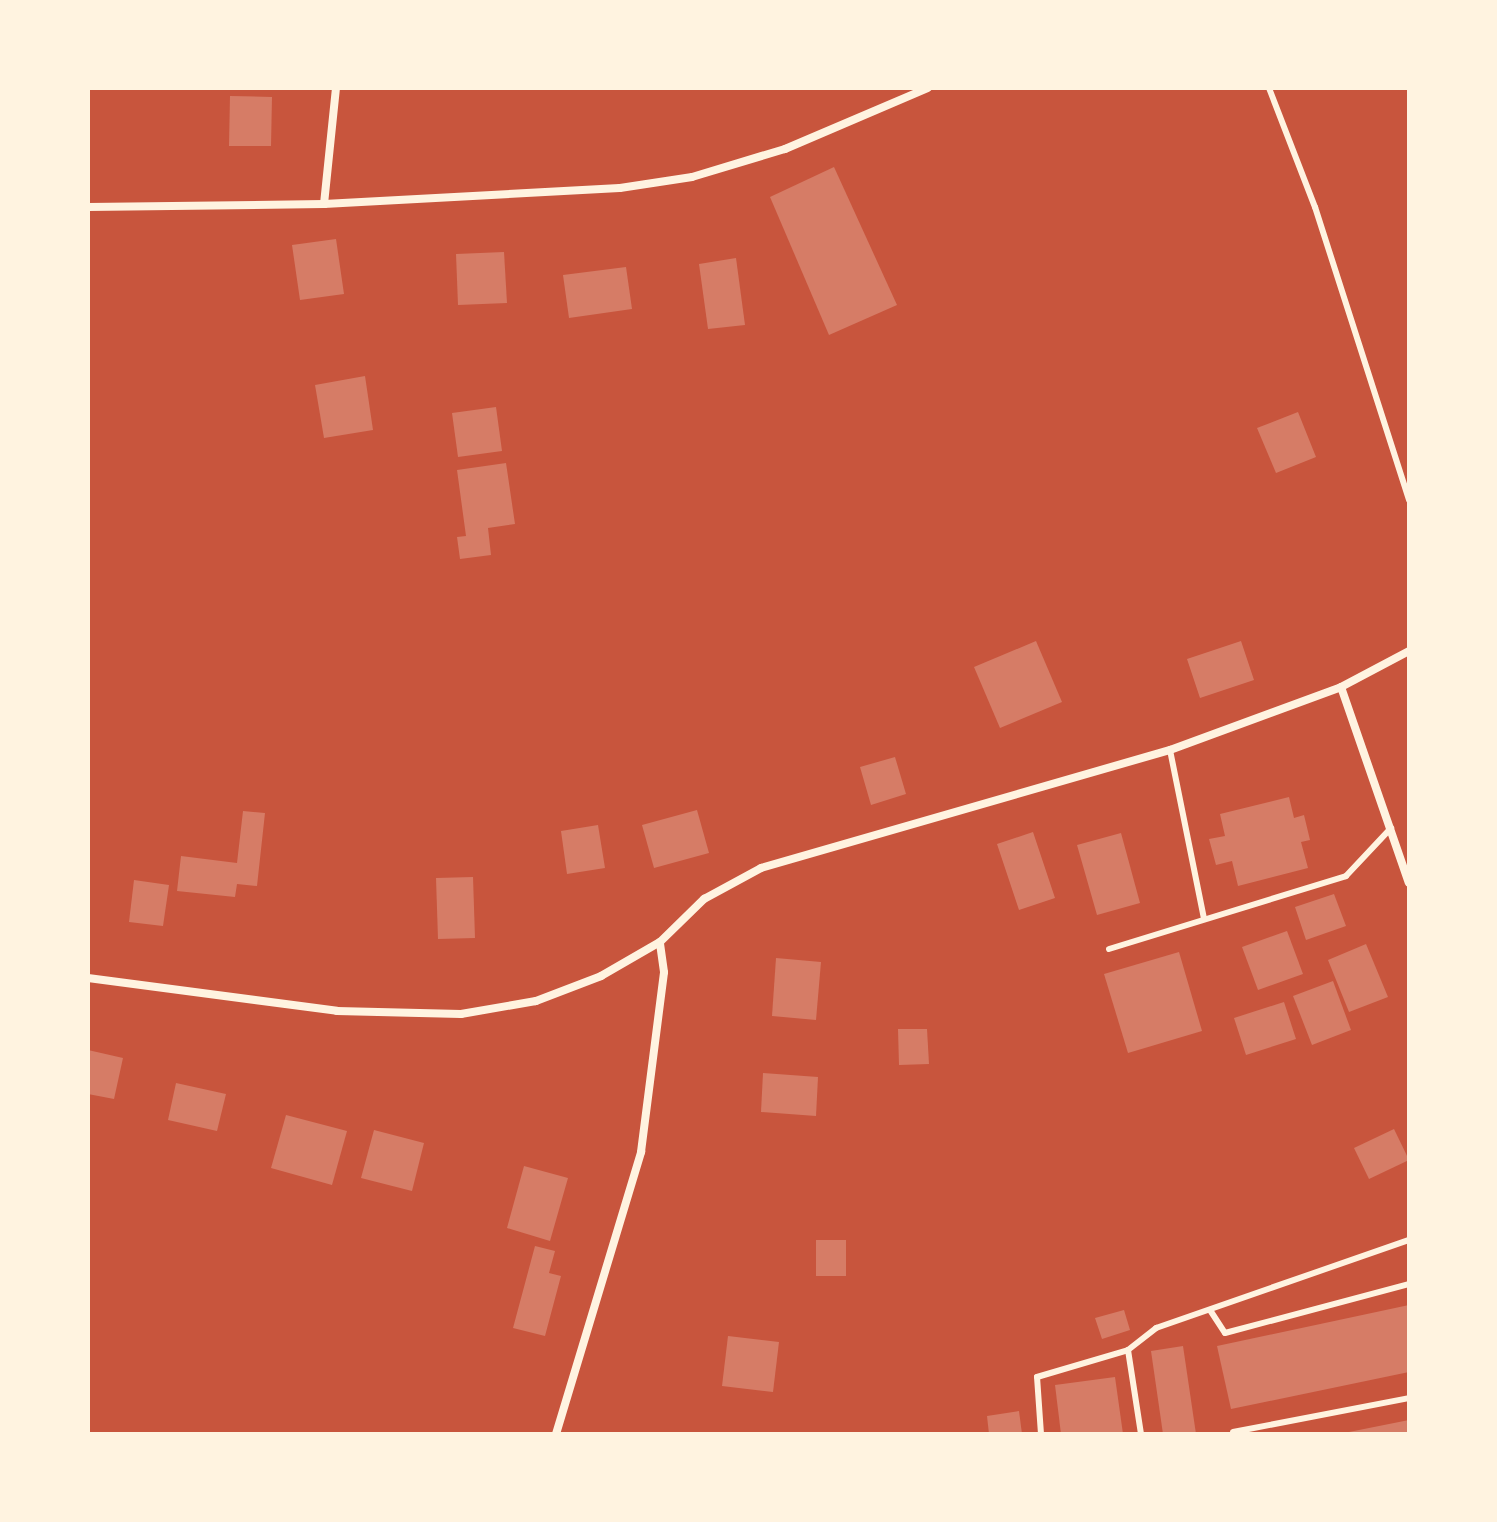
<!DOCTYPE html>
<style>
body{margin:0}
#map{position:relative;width:1497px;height:1522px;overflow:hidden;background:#c8553d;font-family:Barlow,sans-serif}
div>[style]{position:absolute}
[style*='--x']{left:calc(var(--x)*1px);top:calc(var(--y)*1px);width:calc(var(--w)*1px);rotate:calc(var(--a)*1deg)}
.building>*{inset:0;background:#d67c66}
.service>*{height:6px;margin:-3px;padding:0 3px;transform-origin:3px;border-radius:3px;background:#fff3e0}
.minor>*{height:8px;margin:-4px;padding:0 4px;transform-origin:4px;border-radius:4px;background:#fff3e0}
span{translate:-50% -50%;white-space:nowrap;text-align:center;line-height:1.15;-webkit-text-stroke:6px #fff3e0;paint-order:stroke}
.frame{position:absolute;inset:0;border:90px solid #fff3e0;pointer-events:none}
</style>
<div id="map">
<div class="building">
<i style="clip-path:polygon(230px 96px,272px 97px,271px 146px,229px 146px)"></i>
<i style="clip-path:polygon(834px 167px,897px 305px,829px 335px,770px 197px)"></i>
<i style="clip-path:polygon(336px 239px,344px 294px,300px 300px,292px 245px)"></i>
<i style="clip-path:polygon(504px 252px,507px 303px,458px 305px,456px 254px)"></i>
<i style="clip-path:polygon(736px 258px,745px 325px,708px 329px,699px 264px)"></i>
<i style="clip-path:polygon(626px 267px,632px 309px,569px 318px,563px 275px)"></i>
<i style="clip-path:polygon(365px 376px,373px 430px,324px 438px,315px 385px)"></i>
<i style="clip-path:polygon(496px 407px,502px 451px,458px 457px,452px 413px)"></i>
<i style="clip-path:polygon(1298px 412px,1316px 457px,1276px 473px,1257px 428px)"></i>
<i style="clip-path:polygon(506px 463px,515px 524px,488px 528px,491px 555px,460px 559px,457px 537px,466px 536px,457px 470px)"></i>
<i style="clip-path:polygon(1036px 641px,1062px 702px,1000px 728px,974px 667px)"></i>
<i style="clip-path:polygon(1241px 641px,1254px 680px,1200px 698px,1187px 659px)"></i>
<i style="clip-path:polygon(895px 757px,906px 794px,871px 805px,860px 767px)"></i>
<i style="clip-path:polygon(1289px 797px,1294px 818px,1304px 815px,1310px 840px,1301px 842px,1308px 868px,1238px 886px,1232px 861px,1216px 865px,1209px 839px,1225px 836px,1220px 814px)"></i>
<i style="clip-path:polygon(697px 810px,709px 853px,654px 868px,642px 825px)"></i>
<i style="clip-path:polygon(243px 811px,265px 813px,257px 886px,237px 884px,235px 897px,177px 891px,181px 856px,237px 863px)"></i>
<i style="clip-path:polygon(598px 825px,605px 868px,567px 874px,561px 831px)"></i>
<i style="clip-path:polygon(1033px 832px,1055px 898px,1019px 910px,997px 844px)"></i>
<i style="clip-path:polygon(1121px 833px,1140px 903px,1097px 915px,1077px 845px)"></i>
<i style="clip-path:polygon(473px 877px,475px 938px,438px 939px,436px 878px)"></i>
<i style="clip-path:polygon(134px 880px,169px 885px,163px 926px,129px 922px)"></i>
<i style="clip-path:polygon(1334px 894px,1346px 926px,1306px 940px,1295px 907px)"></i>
<i style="clip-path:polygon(1287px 931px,1303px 974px,1258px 990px,1242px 947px)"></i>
<i style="clip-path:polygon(1366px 944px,1388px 997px,1349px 1012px,1328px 960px)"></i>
<i style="clip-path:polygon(1179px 952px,1202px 1031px,1128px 1053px,1104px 974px)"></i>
<i style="clip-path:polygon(776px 958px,821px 962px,816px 1020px,772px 1016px)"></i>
<i style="clip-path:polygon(1333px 981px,1351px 1030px,1312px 1045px,1293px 996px)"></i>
<i style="clip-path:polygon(1284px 1002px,1296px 1039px,1246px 1055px,1234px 1018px)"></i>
<i style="clip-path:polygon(898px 1029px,927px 1029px,929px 1064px,899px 1065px)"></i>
<i style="clip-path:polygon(88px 1050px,123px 1058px,114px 1099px,88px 1094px)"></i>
<i style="clip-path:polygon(763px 1073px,818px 1077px,816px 1116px,761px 1112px)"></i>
<i style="clip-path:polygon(176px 1083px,226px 1094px,217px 1131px,168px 1120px)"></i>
<i style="clip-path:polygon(286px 1115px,347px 1131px,332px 1185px,271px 1168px)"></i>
<i style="clip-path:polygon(1394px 1129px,1409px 1160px,1369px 1179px,1354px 1148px)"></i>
<i style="clip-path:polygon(374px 1130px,424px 1143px,412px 1191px,361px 1178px)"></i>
<i style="clip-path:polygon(524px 1166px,568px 1178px,550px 1241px,507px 1228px)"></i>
<i style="clip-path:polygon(816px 1240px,846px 1240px,846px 1276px,816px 1276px)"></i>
<i style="clip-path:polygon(535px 1246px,555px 1251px,549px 1273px,561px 1276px,545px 1336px,513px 1328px)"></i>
<i style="clip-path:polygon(1409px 1305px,1409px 1372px,1231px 1409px,1217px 1346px)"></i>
<i style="clip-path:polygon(1124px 1310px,1130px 1330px,1102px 1339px,1095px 1318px)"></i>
<i style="clip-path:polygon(728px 1336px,779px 1342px,773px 1392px,722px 1386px)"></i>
<i style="clip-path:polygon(1183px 1346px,1196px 1434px,1163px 1434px,1151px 1351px)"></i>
<i style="clip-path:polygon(1115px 1377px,1123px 1434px,1061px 1434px,1055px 1385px)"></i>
<i style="clip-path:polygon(1019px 1411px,1022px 1434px,989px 1434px,987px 1416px)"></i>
<i style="clip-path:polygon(1409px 1420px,1409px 1434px,1345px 1434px,1344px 1433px)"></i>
</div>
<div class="service">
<i style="--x:1269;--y:88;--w:128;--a:68.9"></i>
<i style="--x:1315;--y:207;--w:308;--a:72.2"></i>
<i style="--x:1170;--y:750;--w:172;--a:78.6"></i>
<i style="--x:1109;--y:949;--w:248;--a:-17.1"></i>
<i style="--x:1346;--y:876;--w:66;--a:-46.8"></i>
<i style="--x:1210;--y:1310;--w:27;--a:57"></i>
<i style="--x:1225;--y:1333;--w:190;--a:-14.9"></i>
<i style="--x:1128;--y:1350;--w:85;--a:81.2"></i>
<i style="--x:1233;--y:1432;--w:179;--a:-10.9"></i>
<i style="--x:1041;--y:1434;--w:57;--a:-94"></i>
<i style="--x:1037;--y:1377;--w:95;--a:-16.5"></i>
<i style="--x:1128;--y:1350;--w:36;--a:-38"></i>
<i style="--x:1156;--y:1328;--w:268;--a:-19.2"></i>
</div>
<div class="minor">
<i style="--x:324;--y:204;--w:117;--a:-84.1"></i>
<i style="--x:88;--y:207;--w:236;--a:-0.7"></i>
<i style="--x:324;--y:204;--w:296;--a:-3.1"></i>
<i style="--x:620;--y:188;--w:73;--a:-8.7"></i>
<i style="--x:692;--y:177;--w:97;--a:-16.8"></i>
<i style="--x:785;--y:149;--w:155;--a:-23.1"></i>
<i style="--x:1341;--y:687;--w:207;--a:70.9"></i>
<i style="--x:88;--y:978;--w:251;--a:7.5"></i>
<i style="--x:337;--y:1011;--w:124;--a:1.4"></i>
<i style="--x:461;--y:1014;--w:76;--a:-9.8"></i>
<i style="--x:536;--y:1001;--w:70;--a:-21"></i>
<i style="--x:601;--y:976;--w:68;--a:-30"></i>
<i style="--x:660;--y:942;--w:62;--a:-44.3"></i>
<i style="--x:704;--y:899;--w:65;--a:-28.5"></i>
<i style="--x:761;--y:868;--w:426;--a:-16.1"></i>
<i style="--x:1170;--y:750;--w:182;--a:-20.2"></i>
<i style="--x:1341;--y:687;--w:77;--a:-27.9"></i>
<i style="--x:556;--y:1434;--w:295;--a:-73.2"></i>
<i style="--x:641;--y:1152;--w:181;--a:-82.7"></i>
<i style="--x:664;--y:972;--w:30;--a:-98"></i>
</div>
<div class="frame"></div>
</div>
